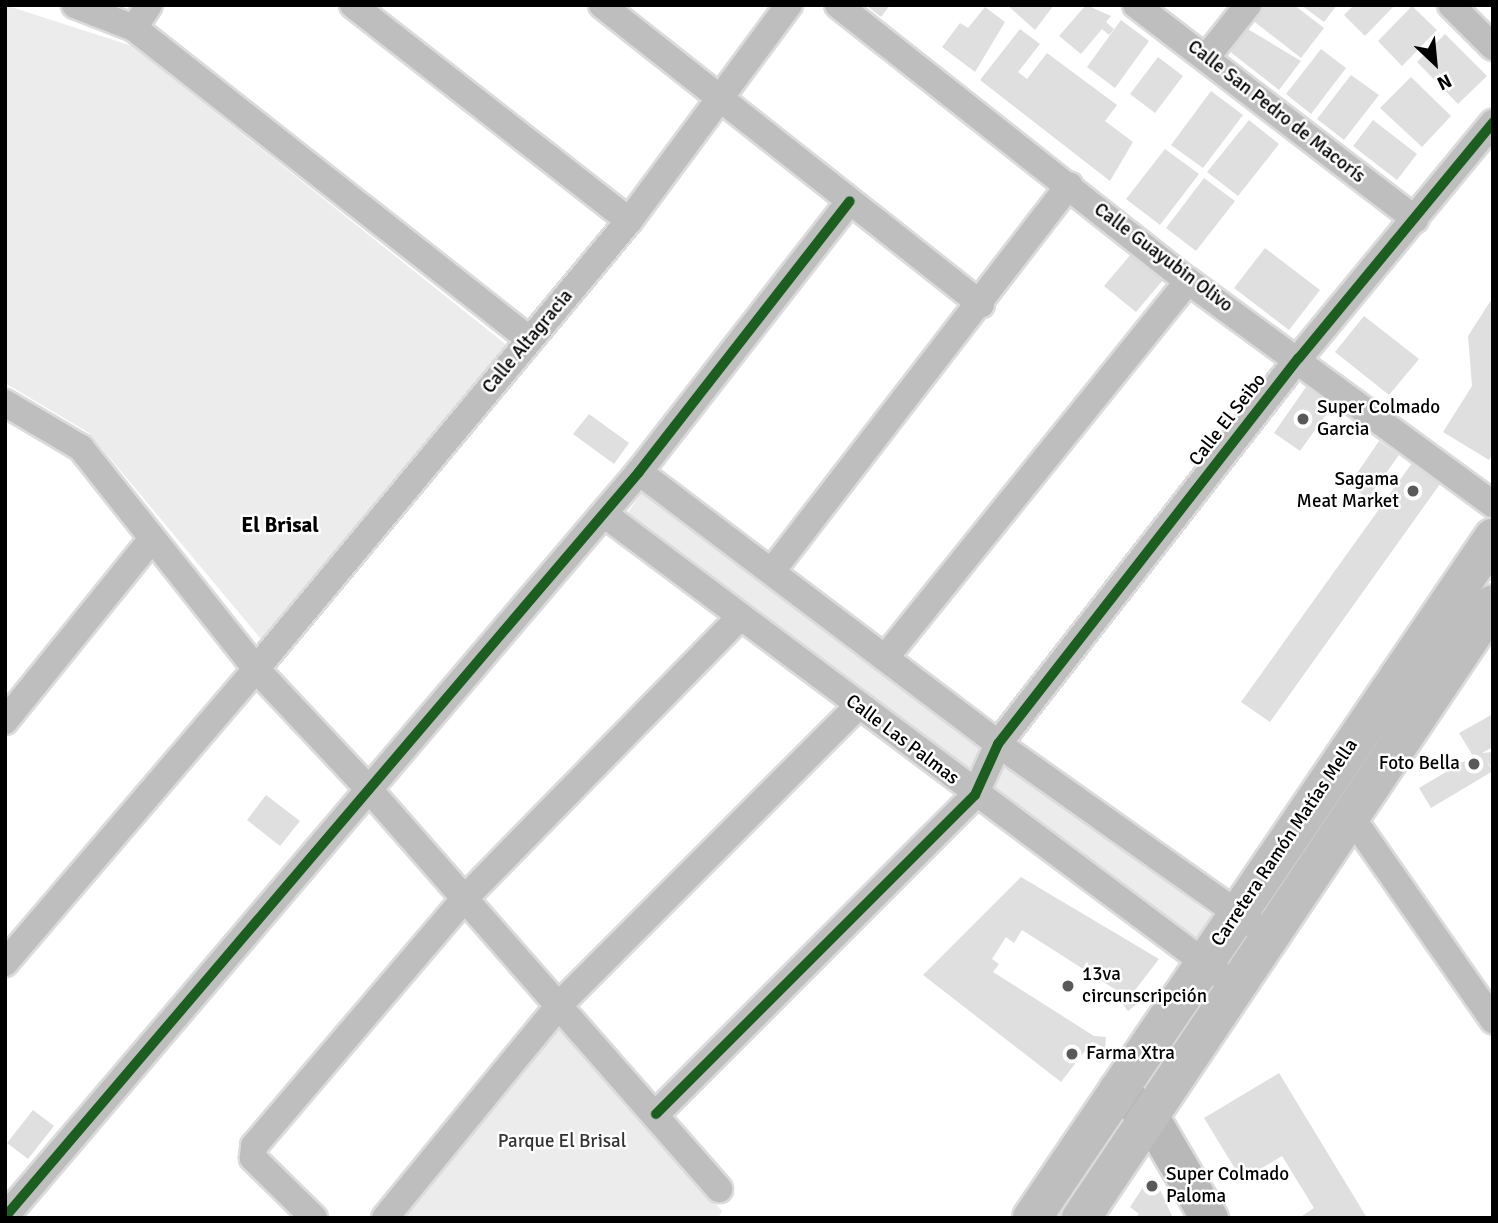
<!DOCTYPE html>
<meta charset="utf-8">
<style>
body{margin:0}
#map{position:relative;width:1498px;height:1223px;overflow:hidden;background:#fff;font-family:Signika,sans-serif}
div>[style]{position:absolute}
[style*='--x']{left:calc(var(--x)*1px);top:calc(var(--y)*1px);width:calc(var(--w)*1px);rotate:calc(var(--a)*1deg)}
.green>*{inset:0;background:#ececec}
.building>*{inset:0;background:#dfdfdf}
.roads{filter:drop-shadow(2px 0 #dbdbdb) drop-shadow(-2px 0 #dbdbdb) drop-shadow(0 2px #dbdbdb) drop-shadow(0 -2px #dbdbdb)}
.street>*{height:26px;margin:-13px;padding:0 13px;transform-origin:13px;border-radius:13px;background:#bebebe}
.secondary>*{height:37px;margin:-18.5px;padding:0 18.5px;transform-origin:18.5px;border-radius:18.5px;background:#b8b8b8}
.primary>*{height:38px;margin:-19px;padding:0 19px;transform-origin:19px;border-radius:19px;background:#bebebe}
.cycleway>*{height:10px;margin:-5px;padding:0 5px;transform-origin:5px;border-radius:5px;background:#1b5e20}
.dots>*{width:19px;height:19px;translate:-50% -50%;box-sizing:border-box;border:4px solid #fff;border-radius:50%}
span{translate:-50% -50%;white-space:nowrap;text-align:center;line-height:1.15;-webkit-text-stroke:5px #fff;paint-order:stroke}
.street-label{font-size:19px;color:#000}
.poi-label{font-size:19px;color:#000}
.left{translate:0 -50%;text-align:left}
.right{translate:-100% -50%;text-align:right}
.park-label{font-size:19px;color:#333}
.neighbourhood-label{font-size:21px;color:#000;font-weight:700}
.frame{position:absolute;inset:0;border:7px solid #000;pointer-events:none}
.north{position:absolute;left:1400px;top:28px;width:70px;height:70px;-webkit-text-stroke:5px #fff;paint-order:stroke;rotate:154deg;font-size:19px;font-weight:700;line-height:28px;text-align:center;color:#000}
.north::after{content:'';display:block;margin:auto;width:24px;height:32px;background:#000;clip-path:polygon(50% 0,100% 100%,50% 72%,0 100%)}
</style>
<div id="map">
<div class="green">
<i style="clip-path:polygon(5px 5px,132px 46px,508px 346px,265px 644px,89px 433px,5px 383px)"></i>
<i style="clip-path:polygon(644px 490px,1211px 915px,1195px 943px,625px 516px)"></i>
<i style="clip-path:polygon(560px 1024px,722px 1211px,718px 1218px,400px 1218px)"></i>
</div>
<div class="building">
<i style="clip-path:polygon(866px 5px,890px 5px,881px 17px)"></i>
<i style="clip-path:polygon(1007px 5px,1054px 5px,1035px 30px)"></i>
<i style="clip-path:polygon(1086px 5px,1111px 16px,1106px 22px,1114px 29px,1109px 35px,1102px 29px,1081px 54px,1059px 36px)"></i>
<i style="clip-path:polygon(1262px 5px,1294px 5px,1324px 28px,1301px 58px,1251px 19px)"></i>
<i style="clip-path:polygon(1301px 5px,1337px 5px,1324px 22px)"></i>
<i style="clip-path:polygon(1354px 5px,1395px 5px,1365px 36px,1344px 15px)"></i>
<i style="clip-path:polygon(1412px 6px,1437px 30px,1402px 66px,1378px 41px)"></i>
<i style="clip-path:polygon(985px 7px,1005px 22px,975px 72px,942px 47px,960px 23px,968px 28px)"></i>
<i style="clip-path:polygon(1121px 20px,1149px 41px,1115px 88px,1087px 67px)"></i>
<i style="clip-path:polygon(1241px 25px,1301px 61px,1279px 90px,1224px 47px)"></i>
<i style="clip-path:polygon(1020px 29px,1040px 44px,1018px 72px,1027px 79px,1047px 53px,1117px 105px,1105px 121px,1133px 142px,1110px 181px,980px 80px)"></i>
<i style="clip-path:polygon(1445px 34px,1487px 76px,1458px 104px,1417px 62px)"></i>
<i style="clip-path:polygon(1321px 49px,1346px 68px,1311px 114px,1286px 94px)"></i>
<i style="clip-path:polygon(1158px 57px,1183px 76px,1155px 113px,1130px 94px)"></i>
<i style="clip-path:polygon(1351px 75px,1379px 95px,1344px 140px,1317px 119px)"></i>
<i style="clip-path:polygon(1411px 77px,1451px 116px,1422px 147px,1380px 108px)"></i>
<i style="clip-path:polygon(1211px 91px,1243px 115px,1203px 168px,1171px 145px)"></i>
<i style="clip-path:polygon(1249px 120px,1279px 144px,1238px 196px,1207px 172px)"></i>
<i style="clip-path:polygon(1373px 120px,1417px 154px,1397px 180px,1353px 146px)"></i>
<i style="clip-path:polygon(1165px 149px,1199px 174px,1160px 225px,1126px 199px)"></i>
<i style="clip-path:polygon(1204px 178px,1235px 201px,1196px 251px,1166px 228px)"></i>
<i style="clip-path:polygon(1265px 248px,1320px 290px,1289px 330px,1234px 288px)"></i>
<i style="clip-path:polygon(1131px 254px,1163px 280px,1136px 312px,1104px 286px)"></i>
<i style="clip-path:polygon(1493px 297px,1493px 454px,1489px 460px,1443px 432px,1472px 386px,1468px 336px)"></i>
<i style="clip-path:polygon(1364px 316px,1419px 359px,1389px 395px,1335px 352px)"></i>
<i style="clip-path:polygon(1306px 387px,1333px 405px,1300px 451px,1274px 433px)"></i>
<i style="clip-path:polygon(589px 414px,629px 443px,614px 464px,573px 434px)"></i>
<i style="clip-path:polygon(1379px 441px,1399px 455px,1368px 498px,1349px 485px)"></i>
<i style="clip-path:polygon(1412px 463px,1440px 484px,1270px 722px,1241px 702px)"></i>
<i style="clip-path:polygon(1493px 714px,1493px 747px,1482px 753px,1493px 752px,1493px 769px,1486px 760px,1493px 771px,1431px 808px,1419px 788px,1473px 756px,1459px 733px)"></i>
<i style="clip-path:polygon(266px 795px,300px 821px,280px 846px,247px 820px)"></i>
<i style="clip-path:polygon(1021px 877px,1159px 959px,1132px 994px,1137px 1004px,1128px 1011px,1120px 1001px,1124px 995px,1022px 930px,1014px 943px,1006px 937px,992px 959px,999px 964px,993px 972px,1094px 1036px,1106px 1037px,1105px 1048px,1092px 1042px,1061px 1082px,923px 975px)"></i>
<i style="clip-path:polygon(1279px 1073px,1367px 1218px,1299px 1218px,1314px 1208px,1282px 1156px,1242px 1180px,1204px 1118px)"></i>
<i style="clip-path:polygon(33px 1110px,54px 1126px,28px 1159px,7px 1143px)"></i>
<i style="clip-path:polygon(1149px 1178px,1158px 1185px,1172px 1216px,1135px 1218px,1139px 1214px,1130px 1207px)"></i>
</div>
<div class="roads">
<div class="street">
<i style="--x:75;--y:5;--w:63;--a:21.3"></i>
<i style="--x:134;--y:28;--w:504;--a:38.23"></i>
<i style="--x:353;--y:5;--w:350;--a:38"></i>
<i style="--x:602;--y:5;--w:483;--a:38.3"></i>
<i style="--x:838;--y:5;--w:446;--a:38.3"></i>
<i style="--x:1188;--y:281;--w:378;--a:36.2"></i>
<i style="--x:1136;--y:5;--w:352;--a:37.5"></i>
<i style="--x:1451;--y:5;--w:59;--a:45"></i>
<i style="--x:134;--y:28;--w:27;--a:-57"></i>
<i style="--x:1206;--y:58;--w:68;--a:-51.6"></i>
<i style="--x:5;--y:403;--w:88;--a:30.6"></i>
<i style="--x:81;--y:448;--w:282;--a:51.6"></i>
<i style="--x:256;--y:669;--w:583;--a:-50.22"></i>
<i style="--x:629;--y:221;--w:269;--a:-53.5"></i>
<i style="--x:639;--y:472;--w:450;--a:37.1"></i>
<i style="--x:998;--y:744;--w:311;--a:35.3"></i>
<i style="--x:604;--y:514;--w:790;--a:36.77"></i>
<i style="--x:772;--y:571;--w:487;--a:-52.4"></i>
<i style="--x:885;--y:658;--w:484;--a:-51.2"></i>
<i style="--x:5;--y:721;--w:231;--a:-51.1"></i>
<i style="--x:1348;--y:812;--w:254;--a:55.1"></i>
<i style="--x:5;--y:963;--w:387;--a:-49.5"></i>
<i style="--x:256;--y:669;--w:161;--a:46.8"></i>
<i style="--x:366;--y:786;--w:536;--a:48.78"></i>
<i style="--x:656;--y:1114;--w:451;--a:-45"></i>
<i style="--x:975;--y:795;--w:56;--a:-65.7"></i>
<i style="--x:998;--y:744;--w:489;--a:-52.1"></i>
<i style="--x:1299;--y:358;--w:305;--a:-50.5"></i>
<i style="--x:5;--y:1217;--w:978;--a:-49.6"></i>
<i style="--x:639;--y:472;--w:343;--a:-52.1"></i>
<i style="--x:314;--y:1218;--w:86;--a:-135.5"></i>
<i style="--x:253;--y:1158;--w:12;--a:-85"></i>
<i style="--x:254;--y:1146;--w:326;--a:-49.6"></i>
<i style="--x:465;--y:898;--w:393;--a:-45.6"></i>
<i style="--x:385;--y:1218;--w:276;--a:-50.7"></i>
<i style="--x:560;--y:1004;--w:420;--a:-45"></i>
</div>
<div class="secondary">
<i style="--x:1117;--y:1090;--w:43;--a:39.3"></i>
<i style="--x:1150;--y:1117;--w:117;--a:59.7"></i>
</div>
<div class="primary">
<i style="--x:1032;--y:1218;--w:822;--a:-55.87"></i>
<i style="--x:1081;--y:1218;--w:739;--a:-56.14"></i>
</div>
</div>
<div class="cycleway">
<i style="--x:656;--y:1114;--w:451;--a:-45"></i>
<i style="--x:975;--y:795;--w:56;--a:-65.7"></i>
<i style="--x:998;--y:744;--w:489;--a:-52.1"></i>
<i style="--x:1299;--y:358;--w:305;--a:-50.5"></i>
<i style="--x:5;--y:1217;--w:978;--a:-49.6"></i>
<i style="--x:639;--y:472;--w:343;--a:-52.1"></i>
</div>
<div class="dots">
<i style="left:1303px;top:419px;background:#595959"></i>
<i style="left:1413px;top:491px;background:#595959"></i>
<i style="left:1474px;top:764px;background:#595959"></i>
<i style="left:1068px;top:986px;background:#595959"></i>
<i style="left:1072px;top:1054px;background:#595959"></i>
<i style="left:1152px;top:1186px;background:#595959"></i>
</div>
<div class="street-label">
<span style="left:1276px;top:112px;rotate:38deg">Calle San Pedro de Macorís</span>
<span style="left:1163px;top:258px;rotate:37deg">Calle Guayubin Olivo</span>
<span style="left:528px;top:342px;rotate:-50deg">Calle Altagracia</span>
<span style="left:1228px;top:420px;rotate:-52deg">Calle El Seibo</span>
<span style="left:902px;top:740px;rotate:37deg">Calle Las Palmas</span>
<span style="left:1285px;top:843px;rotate:-56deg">Carretera Ramón Matías Mella</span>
</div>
<div class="poi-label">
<span class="left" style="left:1317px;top:419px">Super Colmado<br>Garcia</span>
<span class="right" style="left:1399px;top:491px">Sagama<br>Meat Market</span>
<span class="right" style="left:1460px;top:764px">Foto Bella</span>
<span class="left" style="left:1082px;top:986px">13va<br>circunscripción</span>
<span class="left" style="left:1086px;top:1054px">Farma Xtra</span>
<span class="left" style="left:1166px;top:1186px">Super Colmado<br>Paloma</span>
</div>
<div class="park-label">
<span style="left:562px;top:1142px">Parque El Brisal</span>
</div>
<div class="neighbourhood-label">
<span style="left:280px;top:525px">El Brisal</span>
</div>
<div class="frame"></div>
<div class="north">N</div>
</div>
